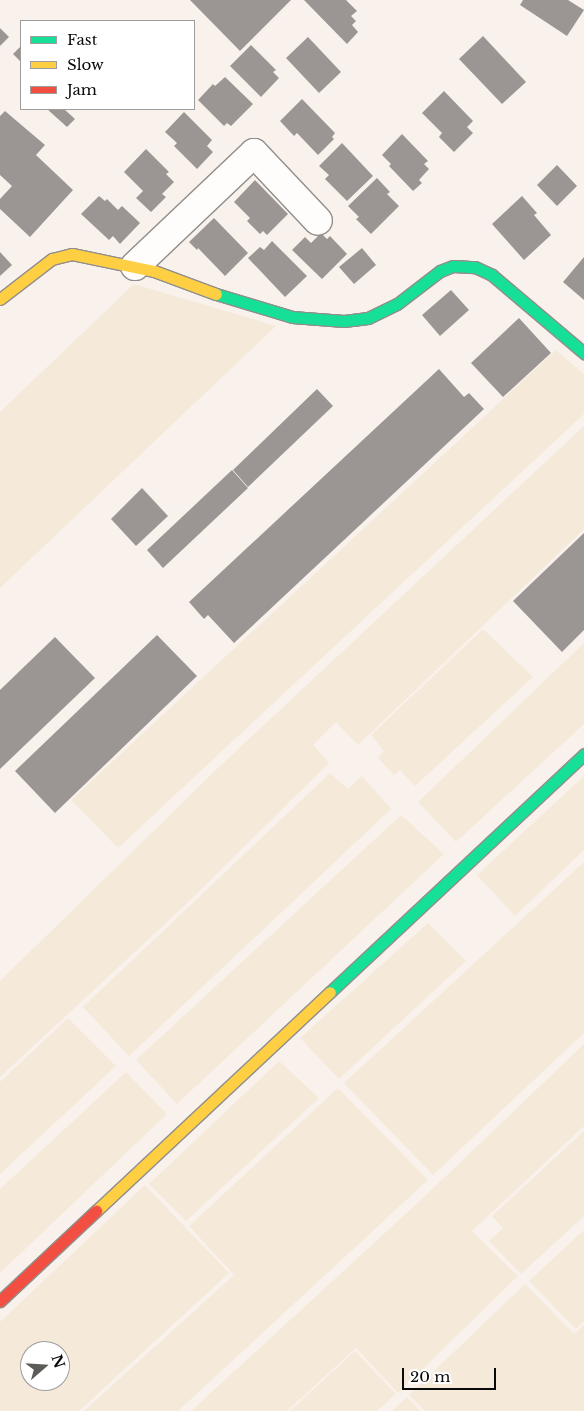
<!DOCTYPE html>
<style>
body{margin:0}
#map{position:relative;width:584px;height:1411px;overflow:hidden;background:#f9f2ec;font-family:"Libre Baskerville",serif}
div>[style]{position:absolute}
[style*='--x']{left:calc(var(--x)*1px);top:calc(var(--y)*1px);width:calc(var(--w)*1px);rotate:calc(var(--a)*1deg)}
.farmland>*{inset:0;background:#f5e9d9}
.building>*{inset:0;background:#9b9693}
.roads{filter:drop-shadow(1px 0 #918e8b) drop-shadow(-1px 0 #918e8b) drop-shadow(0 1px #918e8b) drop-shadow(0 -1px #918e8b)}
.street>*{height:28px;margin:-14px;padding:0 14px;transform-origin:14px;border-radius:14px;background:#fefdfc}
.fast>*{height:11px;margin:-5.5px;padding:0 5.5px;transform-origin:5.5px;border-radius:5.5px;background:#16e098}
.slow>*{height:11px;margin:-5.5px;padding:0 5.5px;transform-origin:5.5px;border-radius:5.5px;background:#ffcf43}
.jam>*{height:11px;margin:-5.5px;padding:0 5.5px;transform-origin:5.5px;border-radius:5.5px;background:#f24e42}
span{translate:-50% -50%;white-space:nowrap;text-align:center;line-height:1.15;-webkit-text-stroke:5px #fff;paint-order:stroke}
.legend{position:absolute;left:20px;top:20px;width:175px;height:90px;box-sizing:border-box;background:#fff;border:1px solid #9d9d9d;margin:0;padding:6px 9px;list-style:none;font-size:15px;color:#090909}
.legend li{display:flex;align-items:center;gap:10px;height:25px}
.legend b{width:25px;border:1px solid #9d9d9d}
.north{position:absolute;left:20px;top:1341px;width:50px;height:50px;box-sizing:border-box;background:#fff;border:1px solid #9d9d9d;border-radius:50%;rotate:71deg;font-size:14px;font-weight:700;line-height:20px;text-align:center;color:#090909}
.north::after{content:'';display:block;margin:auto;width:18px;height:22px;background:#5d5b58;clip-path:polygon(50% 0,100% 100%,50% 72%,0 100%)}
.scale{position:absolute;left:402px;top:1368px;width:94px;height:22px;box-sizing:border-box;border:2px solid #090909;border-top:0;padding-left:6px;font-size:15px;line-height:18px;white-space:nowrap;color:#090909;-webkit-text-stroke:4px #fff;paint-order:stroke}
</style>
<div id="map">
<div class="farmland">
<i style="clip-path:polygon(134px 284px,276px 326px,0 588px,0 412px)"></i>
<i style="clip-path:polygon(556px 350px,584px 374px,584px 414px,118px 848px,71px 800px)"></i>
<i style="clip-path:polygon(584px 426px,584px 529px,358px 745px,336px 722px,313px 745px,329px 763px,181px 909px,0 1077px,0 981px,220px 766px)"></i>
<i style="clip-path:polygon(483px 629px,533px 677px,415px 786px,400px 770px,394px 775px,378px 758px,384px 751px,371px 735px)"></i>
<i style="clip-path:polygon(584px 643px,584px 724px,456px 842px,418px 802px)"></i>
<i style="clip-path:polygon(330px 773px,348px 789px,362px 776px,391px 809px,129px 1056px,83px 1007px)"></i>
<i style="clip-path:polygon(584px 776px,584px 850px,515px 916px,477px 875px)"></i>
<i style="clip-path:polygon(401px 815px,444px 854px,177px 1104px,136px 1060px)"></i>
<i style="clip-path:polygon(584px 862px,584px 1033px,433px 1175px,344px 1083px)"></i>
<i style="clip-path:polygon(428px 923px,466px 961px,339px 1079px,300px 1038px)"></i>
<i style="clip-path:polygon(68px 1018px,116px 1066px,0 1174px,0 1082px)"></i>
<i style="clip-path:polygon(584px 1044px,584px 1126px,472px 1231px,518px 1276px,398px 1393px,356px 1348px,287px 1411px,191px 1411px,423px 1198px)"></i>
<i style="clip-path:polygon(279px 1061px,319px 1098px,186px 1221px,149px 1184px)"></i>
<i style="clip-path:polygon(126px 1072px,167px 1114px,0 1273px,0 1189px)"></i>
<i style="clip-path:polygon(338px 1088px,428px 1180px,178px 1411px,84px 1411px,234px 1275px,189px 1226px)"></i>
<i style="clip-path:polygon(584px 1131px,584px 1216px,521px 1274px,489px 1241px,503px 1228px,492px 1216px)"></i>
<i style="clip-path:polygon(evenodd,145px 1185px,229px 1273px,79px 1411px,0 1411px,0 1322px,145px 1185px,30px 1351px,60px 1351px,60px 1381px,30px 1381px,30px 1351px)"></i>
<i style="clip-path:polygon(584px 1230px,584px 1321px,576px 1329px,529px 1281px)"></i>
<i style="clip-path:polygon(525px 1284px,574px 1334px,584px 1325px,584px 1411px,425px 1411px,409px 1395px)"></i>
<i style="clip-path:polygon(355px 1351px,396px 1394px,377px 1411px,290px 1411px)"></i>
<i style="clip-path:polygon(407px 1397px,420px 1411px,392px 1411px)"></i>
</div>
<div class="building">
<i style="clip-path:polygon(190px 0,291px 0,240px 51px)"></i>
<i style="clip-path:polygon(304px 0,346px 0,357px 11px,351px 16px,356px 21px,352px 25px,358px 32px,347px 44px)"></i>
<i style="clip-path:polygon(523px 0,568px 0,584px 10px,567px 36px,520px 5px)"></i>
<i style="clip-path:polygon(0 28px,9px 37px,0 46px)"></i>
<i style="clip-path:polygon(483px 36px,526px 82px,502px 104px,459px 59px)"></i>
<i style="clip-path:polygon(308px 37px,341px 72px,319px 93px,286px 58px)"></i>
<i style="clip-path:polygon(251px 45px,276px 70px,273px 72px,279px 78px,261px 97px,230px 66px)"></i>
<i style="clip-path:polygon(21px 46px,21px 60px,20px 61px,13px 54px)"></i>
<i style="clip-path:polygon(225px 77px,253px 104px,231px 126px,227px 123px,224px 126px,198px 100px,213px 84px,215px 86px)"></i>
<i style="clip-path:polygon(444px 91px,473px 121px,467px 127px,473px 133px,454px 152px,439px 137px,442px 133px,422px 113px)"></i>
<i style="clip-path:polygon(302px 99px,335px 133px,332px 137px,334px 139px,318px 155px,297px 133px,294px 136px,280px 121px)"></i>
<i style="clip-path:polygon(47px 109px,64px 109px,75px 119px,67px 127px)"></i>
<i style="clip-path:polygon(5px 111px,45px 145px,36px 155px,73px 190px,30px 237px,0 209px,0 199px,12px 186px,0 175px,0 116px)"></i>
<i style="clip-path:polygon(184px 112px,212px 140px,207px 146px,213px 152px,197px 169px,174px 146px,177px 143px,165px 132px)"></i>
<i style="clip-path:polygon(402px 134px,428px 161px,424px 164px,429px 169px,419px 180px,422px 183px,413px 191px,389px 166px,391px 164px,382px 155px)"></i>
<i style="clip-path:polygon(342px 143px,373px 176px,347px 201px,325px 179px,329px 175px,319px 166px)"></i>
<i style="clip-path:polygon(146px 149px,169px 172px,166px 174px,174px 182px,162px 194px,166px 197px,151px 212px,136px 198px,143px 191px,124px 172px)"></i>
<i style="clip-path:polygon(557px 165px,577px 186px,557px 206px,537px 185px)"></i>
<i style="clip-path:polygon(377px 178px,390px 192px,387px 194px,399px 206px,371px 234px,356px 219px,359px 217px,348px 206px)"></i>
<i style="clip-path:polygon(255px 180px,288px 214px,267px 235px,263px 231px,260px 234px,247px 221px,250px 218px,234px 202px)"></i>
<i style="clip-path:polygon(99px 196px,105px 201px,107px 199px,118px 210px,122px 206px,140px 223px,120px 244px,113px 236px,109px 240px,81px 214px)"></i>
<i style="clip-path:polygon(522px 196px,537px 213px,534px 215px,551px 235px,524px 260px,492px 224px)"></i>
<i style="clip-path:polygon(214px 218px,248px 253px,225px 276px,198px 248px,197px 250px,189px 242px)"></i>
<i style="clip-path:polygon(321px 233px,327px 239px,330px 236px,347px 254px,322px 279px,292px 250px,305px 237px,311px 243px)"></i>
<i style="clip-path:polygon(272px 241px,307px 276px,285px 297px,248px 258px,260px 247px,264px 250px)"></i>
<i style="clip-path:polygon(362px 248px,376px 265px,354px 284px,339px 267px)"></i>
<i style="clip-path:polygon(0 252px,12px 265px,0 276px)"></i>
<i style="clip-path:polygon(584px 257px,584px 300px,563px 282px)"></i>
<i style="clip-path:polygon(451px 290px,469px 310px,440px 336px,422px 315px)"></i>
<i style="clip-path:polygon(519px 318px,551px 353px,503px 397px,471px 363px)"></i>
<i style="clip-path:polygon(439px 369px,464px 397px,469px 393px,484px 409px,234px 643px,208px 615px,204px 619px,189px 602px)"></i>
<i style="clip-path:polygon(317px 389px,333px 406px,248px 487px,233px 470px)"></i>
<i style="clip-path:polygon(232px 470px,248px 488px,163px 568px,147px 550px)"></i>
<i style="clip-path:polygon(142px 488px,168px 516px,136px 546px,111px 519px)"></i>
<i style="clip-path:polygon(584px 533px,584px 630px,562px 652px,513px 601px)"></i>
<i style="clip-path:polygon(157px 635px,197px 676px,55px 813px,15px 771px)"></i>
<i style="clip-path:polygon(55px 637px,95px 678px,0 769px,0 690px)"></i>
</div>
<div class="roads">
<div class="street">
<i style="--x:135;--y:266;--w:164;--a:-43.5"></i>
<i style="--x:254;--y:153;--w:93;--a:46.7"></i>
</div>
<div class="fast">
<i style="--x:216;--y:294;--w:79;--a:16.8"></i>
<i style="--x:292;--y:317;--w:52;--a:4.4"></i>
<i style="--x:344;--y:321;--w:24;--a:-7"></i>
<i style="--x:368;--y:318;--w:32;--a:-26"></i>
<i style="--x:397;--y:304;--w:54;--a:-37.5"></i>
<i style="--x:440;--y:271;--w:14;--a:-21"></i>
<i style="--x:453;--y:266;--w:22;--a:3"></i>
<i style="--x:475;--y:267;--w:19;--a:25"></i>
<i style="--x:492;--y:275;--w:121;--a:40.3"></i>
<i style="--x:330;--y:992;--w:348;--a:-43.1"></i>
</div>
<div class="slow">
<i style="--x:0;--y:299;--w:66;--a:-37.6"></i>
<i style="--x:52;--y:259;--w:21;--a:-14"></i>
<i style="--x:72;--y:254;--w:84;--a:11.7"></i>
<i style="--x:154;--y:271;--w:66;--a:20.4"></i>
<i style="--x:96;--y:1211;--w:320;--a:-43.1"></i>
</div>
<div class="jam">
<i style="--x:0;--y:1301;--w:132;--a:-43.2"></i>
</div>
</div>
<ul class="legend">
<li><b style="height:6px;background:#16e098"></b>Fast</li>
<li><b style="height:6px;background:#ffcf43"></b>Slow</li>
<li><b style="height:6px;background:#f24e42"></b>Jam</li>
</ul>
<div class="north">N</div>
<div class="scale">20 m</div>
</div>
